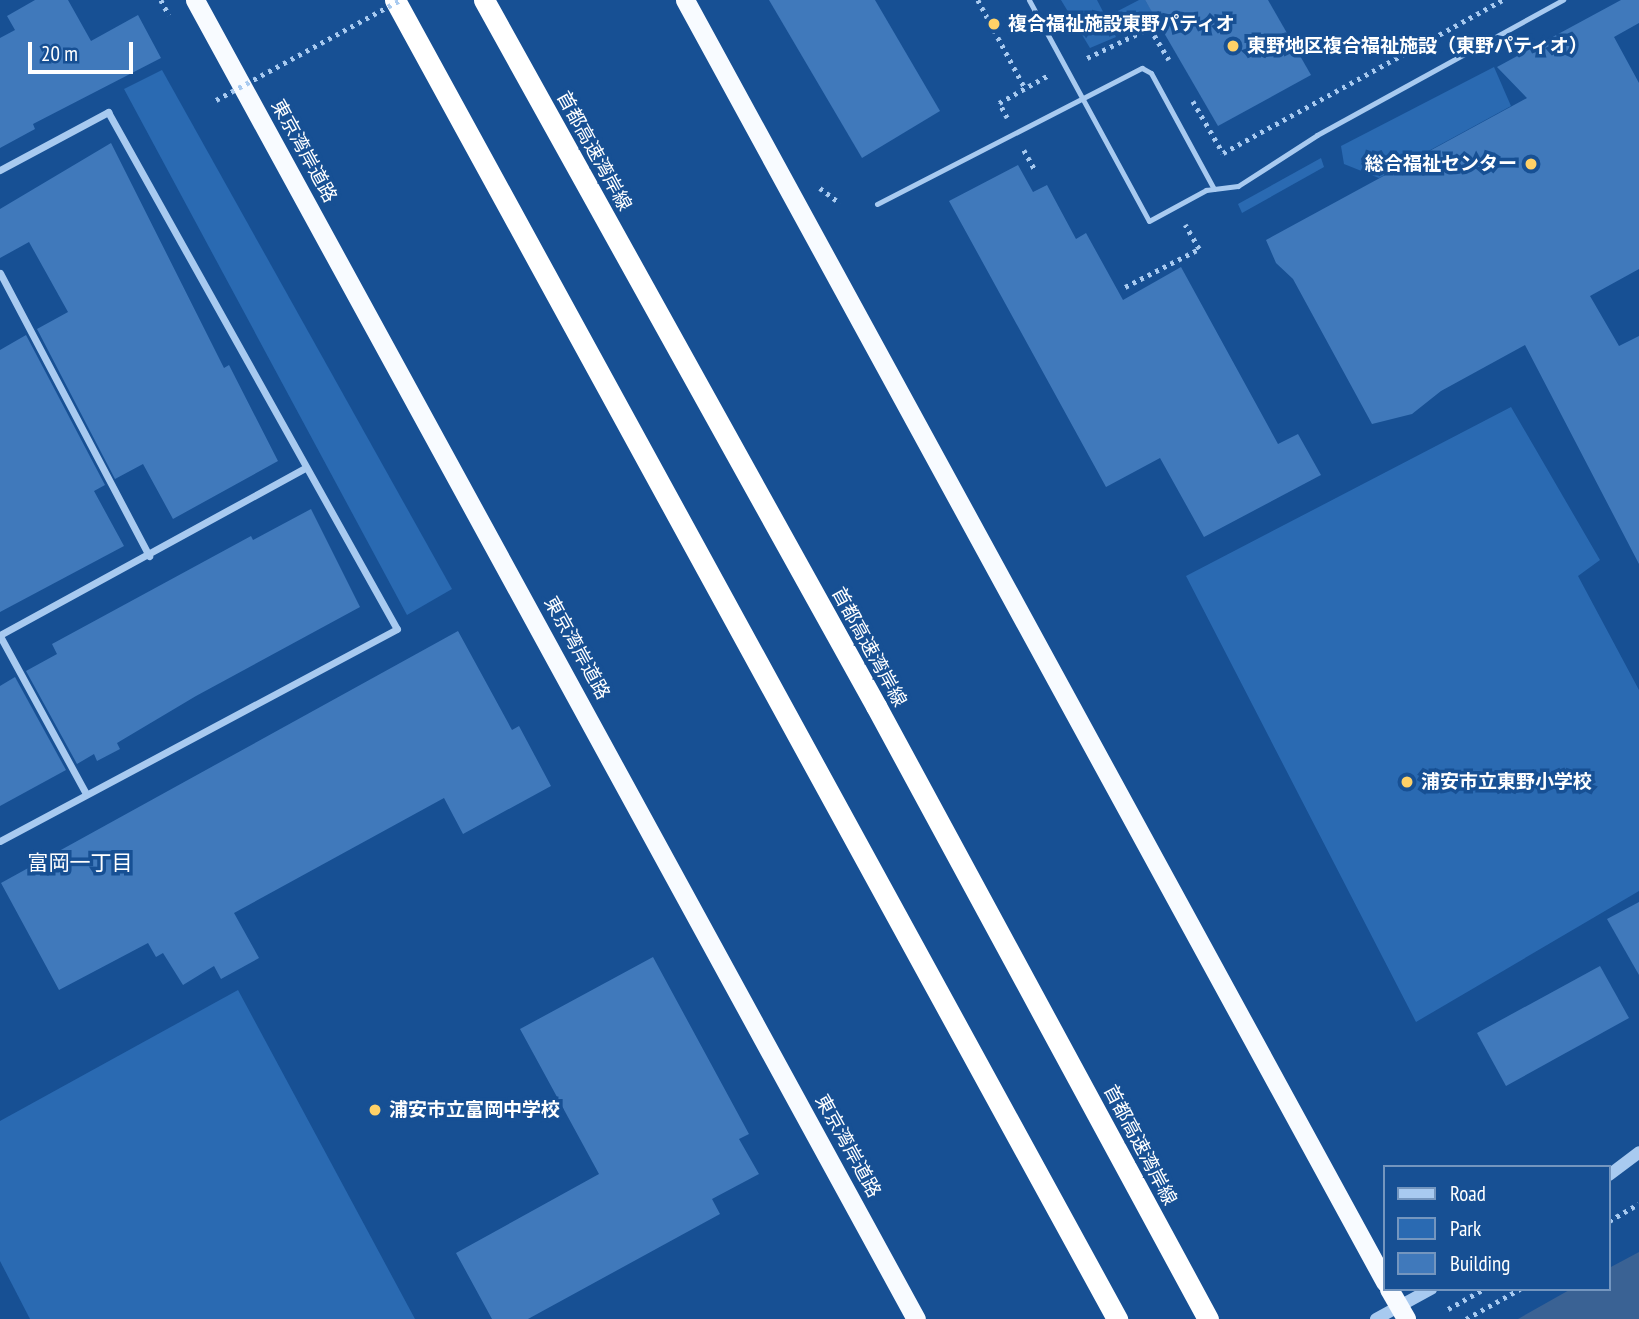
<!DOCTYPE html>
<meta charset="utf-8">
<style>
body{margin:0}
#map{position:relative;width:1639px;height:1319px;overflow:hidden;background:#175094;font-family:"PT Sans Narrow","Noto Sans JP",sans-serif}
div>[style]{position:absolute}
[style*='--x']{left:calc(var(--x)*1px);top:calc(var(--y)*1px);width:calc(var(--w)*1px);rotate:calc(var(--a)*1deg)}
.green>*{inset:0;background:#2a6ab2}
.water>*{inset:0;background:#3a6294}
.building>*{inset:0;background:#4079bb}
.path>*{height:4.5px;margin-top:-2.25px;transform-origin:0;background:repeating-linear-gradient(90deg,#a8caf0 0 3.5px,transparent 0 8.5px)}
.service>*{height:5px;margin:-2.5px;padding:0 2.5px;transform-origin:2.5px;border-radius:2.5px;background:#a8caf0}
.minor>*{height:7px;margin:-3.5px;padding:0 3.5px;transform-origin:3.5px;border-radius:3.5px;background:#a8caf0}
.tertiary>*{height:12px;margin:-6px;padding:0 6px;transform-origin:6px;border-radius:6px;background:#a8caf0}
.trunk>*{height:19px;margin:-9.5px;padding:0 9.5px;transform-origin:9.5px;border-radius:9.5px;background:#f8fbff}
.motorway>*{height:21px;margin:-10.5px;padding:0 10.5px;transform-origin:10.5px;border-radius:10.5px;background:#fff}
.path-bridge>*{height:4.5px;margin-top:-2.25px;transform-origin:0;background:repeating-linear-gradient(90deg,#a8caf0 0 3.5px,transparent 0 8.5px)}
.trunk-bridge>*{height:19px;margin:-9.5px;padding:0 9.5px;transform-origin:9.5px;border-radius:9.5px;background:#f8fbff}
.dots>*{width:19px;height:19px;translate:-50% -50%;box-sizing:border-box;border:4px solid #175094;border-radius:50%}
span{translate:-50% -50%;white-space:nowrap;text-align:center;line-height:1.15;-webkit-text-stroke:7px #175094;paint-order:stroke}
.poi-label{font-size:19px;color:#fff;font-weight:700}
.left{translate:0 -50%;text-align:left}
.right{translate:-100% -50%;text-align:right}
.street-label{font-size:19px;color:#fff}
.neighbourhood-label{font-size:21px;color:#fff}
.legend{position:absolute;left:1383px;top:1165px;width:228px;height:126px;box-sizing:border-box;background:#175094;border:2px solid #7496bf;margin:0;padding:9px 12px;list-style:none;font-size:21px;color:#fff}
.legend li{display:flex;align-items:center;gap:14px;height:35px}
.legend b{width:35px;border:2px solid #7496bf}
.scale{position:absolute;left:28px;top:42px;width:105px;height:32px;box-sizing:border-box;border:4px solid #fff;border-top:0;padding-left:9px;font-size:21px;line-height:24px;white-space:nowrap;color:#fff;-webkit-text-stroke:5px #175094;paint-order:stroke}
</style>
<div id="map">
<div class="green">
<i style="clip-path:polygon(1061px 0,1097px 0,1116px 37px,1090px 48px)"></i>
<i style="clip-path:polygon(1139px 0,1145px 0,1155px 16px,1125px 34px,1114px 13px)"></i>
<i style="clip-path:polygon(1494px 67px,1511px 106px,1379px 178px,1344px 164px,1341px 146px)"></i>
<i style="clip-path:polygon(162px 70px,452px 589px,407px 615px,124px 89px)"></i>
<i style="clip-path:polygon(1321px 158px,1324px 167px,1242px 213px,1238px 204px)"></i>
<i style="clip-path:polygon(1511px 407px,1600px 560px,1578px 576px,1639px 690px,1639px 891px,1416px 1022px,1186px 576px)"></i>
<i style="clip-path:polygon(238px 990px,415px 1319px,30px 1319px,0 1261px,0 1121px)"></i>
</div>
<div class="water">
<i style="clip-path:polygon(1639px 1252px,1639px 1319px,1518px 1319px,1571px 1289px,1609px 1289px,1609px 1268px)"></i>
</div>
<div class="building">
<i style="clip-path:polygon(35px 0,68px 0,91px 41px,138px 15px,161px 58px,33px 124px,35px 129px,0 148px,0 38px,15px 30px,7px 16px)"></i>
<i style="clip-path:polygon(769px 0,875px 0,940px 111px,862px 158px)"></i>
<i style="clip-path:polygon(1145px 0,1268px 0,1311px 75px,1218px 126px)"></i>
<i style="clip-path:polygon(1621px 0,1639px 0,1639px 23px,1614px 37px,1639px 83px,1639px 269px,1590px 296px,1619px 346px,1639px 336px,1639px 564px,1525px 345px,1441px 391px,1412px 414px,1372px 424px,1293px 279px,1276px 263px,1266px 240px,1527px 98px,1497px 67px)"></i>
<i style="clip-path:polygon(111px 143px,224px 368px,229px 365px,278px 461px,173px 519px,143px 464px,115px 479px,37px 329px,68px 312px,29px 242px,0 258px,0 209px)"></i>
<i style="clip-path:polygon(1018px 165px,1033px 192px,1047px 185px,1076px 239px,1086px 233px,1123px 300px,1181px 267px,1278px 444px,1298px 434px,1321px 475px,1204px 537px,1160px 458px,1106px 487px,949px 201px)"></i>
<i style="clip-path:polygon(26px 335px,105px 485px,94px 491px,124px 546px,0 612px,0 350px)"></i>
<i style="clip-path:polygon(311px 509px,360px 607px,196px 696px,117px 743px,120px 749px,97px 761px,94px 754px,77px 764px,26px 671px,57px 654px,52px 644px,251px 536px,253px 540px)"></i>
<i style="clip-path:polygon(458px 631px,512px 730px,519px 726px,551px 786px,463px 834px,444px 798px,234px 913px,259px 958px,221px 979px,214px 966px,183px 985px,163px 953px,156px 957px,148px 943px,59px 990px,1px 883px)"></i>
<i style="clip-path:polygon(15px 677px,66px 770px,0 806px,0 686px)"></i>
<i style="clip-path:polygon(1639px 902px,1639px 975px,1607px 919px)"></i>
<i style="clip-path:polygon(653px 957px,749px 1134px,739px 1139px,759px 1174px,712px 1199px,720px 1214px,528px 1319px,492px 1319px,456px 1253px,599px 1174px,520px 1029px)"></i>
<i style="clip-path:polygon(1600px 966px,1629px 1018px,1506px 1086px,1477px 1033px)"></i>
</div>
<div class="path">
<i style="--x:161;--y:0;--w:17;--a:62"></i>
<i style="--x:978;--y:0;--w:100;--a:61.9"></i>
<i style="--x:1087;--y:58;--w:70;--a:-25.5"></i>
<i style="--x:1150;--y:28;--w:37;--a:59"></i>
<i style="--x:1193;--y:101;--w:60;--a:60"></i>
<i style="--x:1223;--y:153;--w:319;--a:-28.7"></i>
<i style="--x:1007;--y:118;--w:17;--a:-118"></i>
<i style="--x:999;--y:103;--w:55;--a:-29.4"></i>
<i style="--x:1024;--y:150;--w:21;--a:61"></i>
<i style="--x:820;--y:188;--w:25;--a:37"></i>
<i style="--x:1125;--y:287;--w:83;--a:-27.2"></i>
<i style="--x:1199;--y:249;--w:28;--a:-120"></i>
<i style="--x:1609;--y:1221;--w:34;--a:-30"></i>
<i style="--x:1448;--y:1309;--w:41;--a:-29.1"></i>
<i style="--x:1466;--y:1319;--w:62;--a:-29.1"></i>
</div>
<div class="service">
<i style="--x:1029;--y:0;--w:251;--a:61.5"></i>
<i style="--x:1149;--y:221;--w:65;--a:-28.5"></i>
<i style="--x:1206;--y:190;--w:32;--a:-7"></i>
<i style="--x:1238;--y:186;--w:94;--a:-32.8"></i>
<i style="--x:1317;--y:135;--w:281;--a:-28.8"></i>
<i style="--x:877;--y:204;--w:298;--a:-27.2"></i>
<i style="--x:1142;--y:68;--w:10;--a:29"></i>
<i style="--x:1151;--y:73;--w:132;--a:61.5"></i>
</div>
<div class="minor">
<i style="--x:0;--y:170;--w:123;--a:-28.2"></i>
<i style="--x:108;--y:112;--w:592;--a:60.8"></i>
<i style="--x:397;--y:629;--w:450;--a:151.9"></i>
<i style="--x:0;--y:273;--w:320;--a:62.2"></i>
<i style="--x:0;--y:635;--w:348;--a:-28.7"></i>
<i style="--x:0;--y:636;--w:180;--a:61.4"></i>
</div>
<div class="tertiary">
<i style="--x:1609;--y:1175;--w:38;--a:-37"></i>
<i style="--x:1376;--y:1319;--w:63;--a:-28.6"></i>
</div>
<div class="trunk">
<i style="--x:195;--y:0;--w:1503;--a:61.34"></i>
<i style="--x:685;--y:0;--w:1461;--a:61.36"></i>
</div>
<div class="motorway">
<i style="--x:395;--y:0;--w:1504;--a:61.3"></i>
<i style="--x:484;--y:0;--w:808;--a:60.96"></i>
<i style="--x:876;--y:706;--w:697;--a:61.56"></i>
</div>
<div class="path-bridge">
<i style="--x:216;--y:100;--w:209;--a:-28.5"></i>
</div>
<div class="trunk-bridge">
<i style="--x:1389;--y:1289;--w:34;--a:60"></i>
</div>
<div class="dots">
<i style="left:994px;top:24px;background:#ffd167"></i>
<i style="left:1233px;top:46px;background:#ffd167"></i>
<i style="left:1531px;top:164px;background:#ffd167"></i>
<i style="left:1407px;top:782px;background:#ffd167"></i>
<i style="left:375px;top:1110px;background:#ffd167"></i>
</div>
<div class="poi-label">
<span class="left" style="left:1008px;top:24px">複合福祉施設東野パティオ</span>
<span class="left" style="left:1247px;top:46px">東野地区複合福祉施設（東野パティオ）</span>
<span class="right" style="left:1517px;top:164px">総合福祉センター</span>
<span class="left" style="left:1421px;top:782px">浦安市立東野小学校</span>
<span class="left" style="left:389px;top:1110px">浦安市立富岡中学校</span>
</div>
<div class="street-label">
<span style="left:304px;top:151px;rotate:61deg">東京湾岸道路</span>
<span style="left:594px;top:151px;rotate:61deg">首都高速湾岸線</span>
<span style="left:869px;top:647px;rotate:61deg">首都高速湾岸線</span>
<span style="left:577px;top:648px;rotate:61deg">東京湾岸道路</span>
<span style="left:1140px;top:1145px;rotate:62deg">首都高速湾岸線</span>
<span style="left:848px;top:1146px;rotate:61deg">東京湾岸道路</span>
</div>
<div class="neighbourhood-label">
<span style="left:80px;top:863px">富岡一丁目</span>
</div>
<ul class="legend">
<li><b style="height:9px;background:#a8caf0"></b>Road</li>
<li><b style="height:19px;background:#2a6ab2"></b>Park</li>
<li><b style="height:19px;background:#4079bb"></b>Building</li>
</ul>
<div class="scale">20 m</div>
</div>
